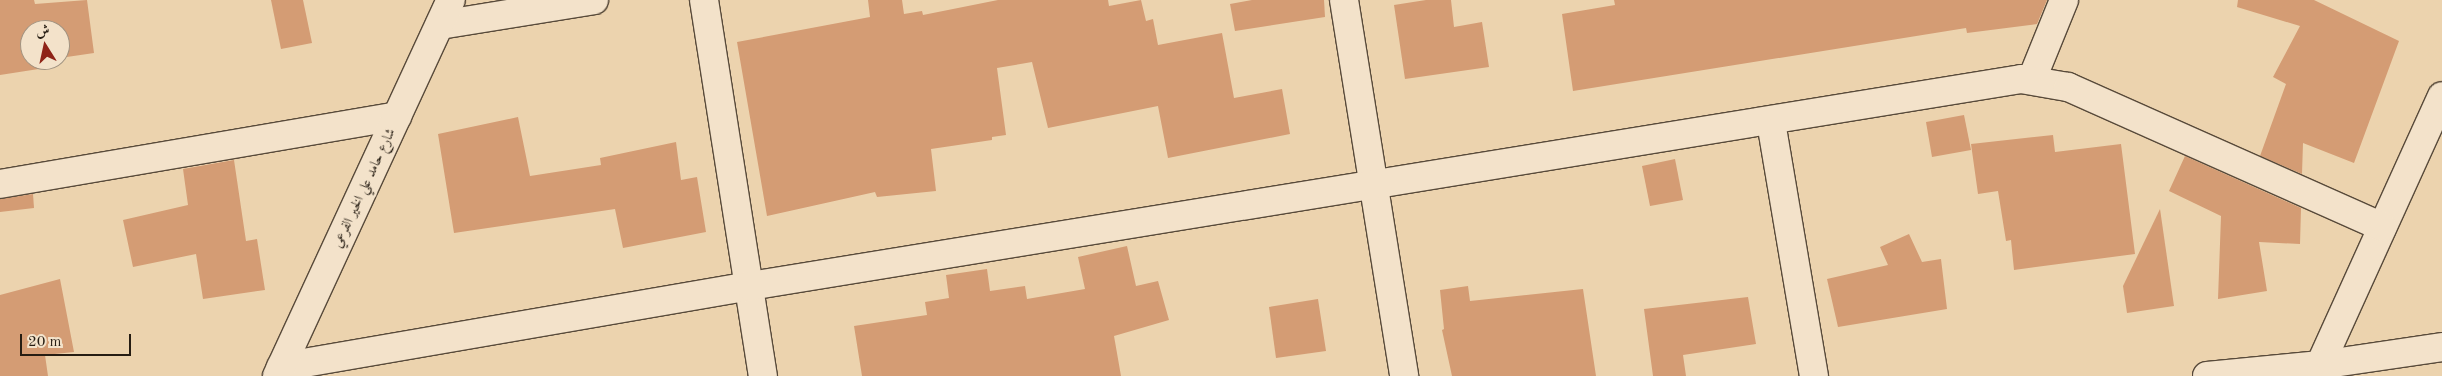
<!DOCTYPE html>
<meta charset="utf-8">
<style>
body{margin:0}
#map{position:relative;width:2442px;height:376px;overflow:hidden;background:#ecd3ae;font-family:"Old Standard TT",Amiri,serif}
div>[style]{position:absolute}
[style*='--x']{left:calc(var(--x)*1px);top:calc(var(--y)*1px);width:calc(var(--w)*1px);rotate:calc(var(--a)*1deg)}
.building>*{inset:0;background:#d49c74}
.roads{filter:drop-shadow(1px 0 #584a3a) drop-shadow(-1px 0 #584a3a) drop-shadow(0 1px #584a3a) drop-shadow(0 -1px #584a3a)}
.street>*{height:28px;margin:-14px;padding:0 14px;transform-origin:14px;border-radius:14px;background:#f3e2ca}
span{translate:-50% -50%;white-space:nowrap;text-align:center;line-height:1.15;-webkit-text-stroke:4.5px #f3e2ca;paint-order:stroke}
.street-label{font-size:14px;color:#261d13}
.north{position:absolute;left:20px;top:20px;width:50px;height:50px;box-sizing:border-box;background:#f3e2ca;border:1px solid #a19381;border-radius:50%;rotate:350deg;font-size:14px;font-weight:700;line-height:20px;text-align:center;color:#261d13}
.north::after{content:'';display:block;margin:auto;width:18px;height:22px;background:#8f2418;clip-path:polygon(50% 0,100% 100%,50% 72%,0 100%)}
.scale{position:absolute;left:20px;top:334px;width:111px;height:22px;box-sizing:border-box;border:2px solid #261d13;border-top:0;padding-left:6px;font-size:15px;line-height:18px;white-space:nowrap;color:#261d13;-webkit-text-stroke:4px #f3e2ca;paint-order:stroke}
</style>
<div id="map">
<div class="building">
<i style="clip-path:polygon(0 0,34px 0,35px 4px,87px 0,94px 53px,60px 58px,60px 30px,30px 30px,30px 60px,44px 60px,45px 68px,0 75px)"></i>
<i style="clip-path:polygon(271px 0,303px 0,312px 43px,281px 49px)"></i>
<i style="clip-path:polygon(868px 0,902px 0,904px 14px,922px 11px,923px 15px,998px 0,1108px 0,1109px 6px,1141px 0,1146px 21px,1153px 19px,1158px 45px,1222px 33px,1234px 98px,1282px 89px,1290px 134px,1168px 158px,1158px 106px,1048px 128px,1032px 62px,997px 68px,1006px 135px,992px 137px,992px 140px,931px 149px,936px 191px,877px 197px,875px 192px,767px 216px,737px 42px,870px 17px)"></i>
<i style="clip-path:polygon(1252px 0,1324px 0,1325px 17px,1235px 31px,1230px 4px)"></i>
<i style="clip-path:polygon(1426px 0,1451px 0,1454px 27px,1482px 22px,1489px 67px,1405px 79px,1394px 5px)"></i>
<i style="clip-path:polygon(1614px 0,2047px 0,2037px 24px,1967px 33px,1966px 28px,1573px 91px,1562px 14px,1615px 5px)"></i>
<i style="clip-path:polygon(2238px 0,2314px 0,2399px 41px,2354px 163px,2303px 143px,2302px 174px,2260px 156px,2286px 84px,2273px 77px,2300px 26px,2237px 7px)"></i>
<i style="clip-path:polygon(1964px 115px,1971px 150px,1932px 157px,1926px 122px)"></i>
<i style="clip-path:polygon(518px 117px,530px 176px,601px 165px,600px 158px,676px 142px,681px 180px,697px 177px,706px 232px,623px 248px,615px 209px,454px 233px,438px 134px)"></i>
<i style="clip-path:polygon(2053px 135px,2055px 152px,2121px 144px,2135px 254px,2014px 270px,2011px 240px,2006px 241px,1998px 191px,1978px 194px,1971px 144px)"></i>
<i style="clip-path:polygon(2185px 156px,2301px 208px,2300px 244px,2259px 242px,2267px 291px,2218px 299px,2221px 216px,2169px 191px)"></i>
<i style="clip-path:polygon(1675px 159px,1683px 200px,1650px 206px,1642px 166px)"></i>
<i style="clip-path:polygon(234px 160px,246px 241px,257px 239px,265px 290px,203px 299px,196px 254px,133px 267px,123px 220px,188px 205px,183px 169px)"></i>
<i style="clip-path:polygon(33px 194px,34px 208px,0 212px,0 199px)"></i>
<i style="clip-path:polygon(2160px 209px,2174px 306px,2127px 313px,2123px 286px)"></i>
<i style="clip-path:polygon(1909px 234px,1922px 262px,1941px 259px,1947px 309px,1838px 327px,1827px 279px,1888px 265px,1880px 247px)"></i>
<i style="clip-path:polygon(1127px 246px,1136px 286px,1158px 281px,1169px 320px,1114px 336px,1121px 376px,862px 376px,854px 326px,927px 315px,925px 302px,949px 298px,946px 275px,987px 269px,990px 291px,1025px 286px,1027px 299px,1085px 289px,1078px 257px)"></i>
<i style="clip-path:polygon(60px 279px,74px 352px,45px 355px,48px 376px,0 376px,0 295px)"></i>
<i style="clip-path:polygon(1468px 286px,1470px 301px,1583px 289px,1596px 376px,1452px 376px,1442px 330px,1444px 329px,1440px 290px)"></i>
<i style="clip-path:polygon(1748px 297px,1756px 344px,1683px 355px,1686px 376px,1653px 376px,1644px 309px)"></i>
<i style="clip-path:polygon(1318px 299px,1326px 351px,1276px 358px,1269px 307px)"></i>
</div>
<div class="roads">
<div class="street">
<i style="--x:704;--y:0;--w:381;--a:81.1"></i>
<i style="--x:1344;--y:0;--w:381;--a:80.9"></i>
<i style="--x:440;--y:25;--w:156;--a:-9.2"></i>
<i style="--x:2032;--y:79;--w:85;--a:-67.9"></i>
<i style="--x:1771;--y:122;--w:258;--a:80.4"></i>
<i style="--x:0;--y:184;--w:403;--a:-9.7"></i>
<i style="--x:2320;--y:365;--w:295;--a:-65.6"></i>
<i style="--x:281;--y:367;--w:476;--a:-9.8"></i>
<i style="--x:750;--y:286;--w:1288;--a:-9.25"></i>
<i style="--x:2021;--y:79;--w:48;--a:9.7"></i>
<i style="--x:2068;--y:87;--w:344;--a:24"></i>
<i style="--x:277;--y:376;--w:414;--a:-65.2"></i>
<i style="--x:2207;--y:376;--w:114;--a:-5.6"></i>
<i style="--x:2320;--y:365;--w:123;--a:-8.4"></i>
</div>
</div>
<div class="street-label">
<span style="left:364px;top:188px;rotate:-65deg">شارع حامد علي الخير الفرعي</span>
</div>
<div class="north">ش</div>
<div class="scale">20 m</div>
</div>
